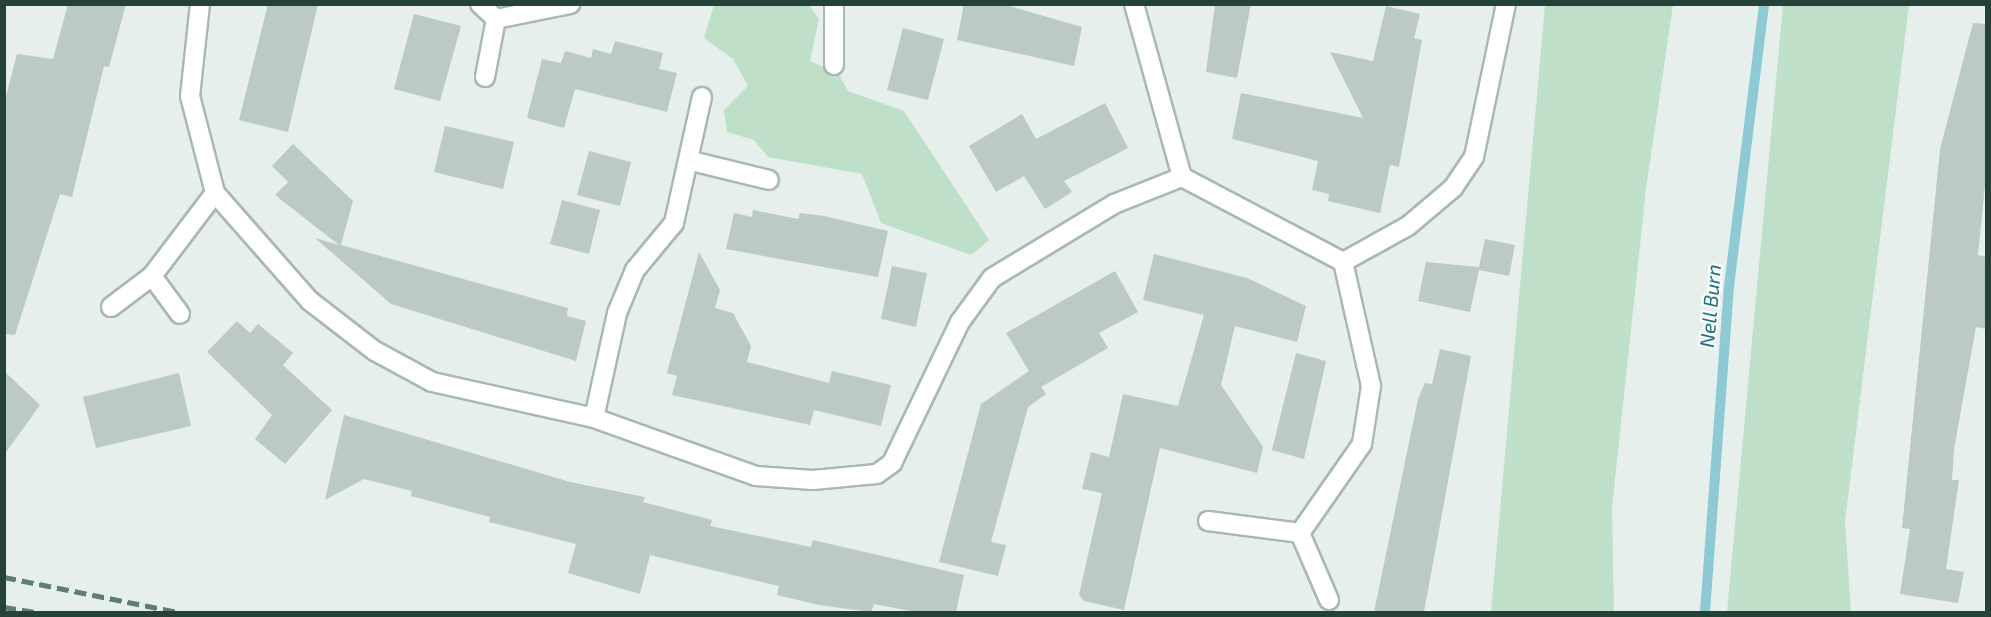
<!DOCTYPE html>
<style>
body{margin:0}
#map{position:relative;width:1991px;height:617px;overflow:hidden;background:#e6efeb;font-family:"Exo 2",sans-serif}
div>[style]{position:absolute}
[style*='--x']{left:calc(var(--x)*1px);top:calc(var(--y)*1px);width:calc(var(--w)*1px);rotate:calc(var(--a)*1deg)}
.green>*{inset:0;background:#bfe0c8}
.stream>*{height:10px;margin:-5px;padding:0 5px;transform-origin:5px;border-radius:5px;background:#8ec9d4}
.building>*{inset:0;background:#bbcac4}
.roads{filter:drop-shadow(2px 0 #a8b8b2) drop-shadow(-2px 0 #a8b8b2) drop-shadow(0 2px #a8b8b2) drop-shadow(0 -2px #a8b8b2)}
.minor>*{height:18px;margin:-9px;padding:0 9px;transform-origin:9px;border-radius:9px;background:#fff}
.rail>*{height:4.5px;margin-top:-2.25px;transform-origin:0;background:repeating-linear-gradient(90deg,#5f7d75 0 12px,transparent 0 18px)}
span{translate:-50% -50%;white-space:nowrap;text-align:center;line-height:1.15;-webkit-text-stroke:5px #f7fbf9;paint-order:stroke}
.water-label{font-size:20px;color:#1c6f80;font-style:italic}
.frame{position:absolute;inset:0;border:6px solid #24423a;pointer-events:none}
</style>
<div id="map">
<div class="green">
<i style="clip-path:polygon(714px 5px,809px 5px,819px 19px,810px 61px,839px 74px,848px 91px,904px 111px,989px 240px,971px 255px,881px 223px,862px 174px,768px 157px,754px 140px,727px 132px,724px 110px,748px 86px,733px 59px,704px 38px)"></i>
<i style="clip-path:polygon(1545px 5px,1673px 5px,1646px 189px,1612px 508px,1614px 612px,1491px 612px)"></i>
<i style="clip-path:polygon(1783px 5px,1909px 5px,1845px 521px,1851px 612px,1727px 612px)"></i>
</div>
<div class="stream">
<i style="--x:1705;--y:612;--w:327;--a:-85.8"></i>
<i style="--x:1729;--y:286;--w:284;--a:-82.9"></i>
</div>
<div class="building">
<i style="clip-path:polygon(68px 4px,126px 4px,109px 67px,104px 66px,72px 197px,60px 194px,15px 335px,4px 334px,4px 104px,17px 54px,53px 59px)"></i>
<i style="clip-path:polygon(268px 4px,318px 4px,288px 132px,239px 120px)"></i>
<i style="clip-path:polygon(964px 4px,1002px 4px,1082px 27px,1074px 66px,957px 40px)"></i>
<i style="clip-path:polygon(1215px 4px,1251px 4px,1237px 78px,1206px 72px)"></i>
<i style="clip-path:polygon(1386px 6px,1420px 14px,1414px 38px,1422px 40px,1399px 167px,1390px 165px,1380px 213px,1328px 201px,1329px 194px,1312px 190px,1318px 161px,1232px 139px,1241px 93px,1363px 118px,1330px 52px,1373px 61px)"></i>
<i style="clip-path:polygon(414px 14px,461px 26px,440px 101px,394px 89px)"></i>
<i style="clip-path:polygon(1973px 23px,1986px 24px,1986px 176px,1978px 255px,1986px 257px,1986px 329px,1976px 327px,1954px 449px,1952px 480px,1959px 480px,1946px 569px,1964px 572px,1958px 603px,1900px 594px,1910px 529px,1902px 528px,1940px 149px)"></i>
<i style="clip-path:polygon(903px 28px,944px 39px,928px 100px,887px 90px)"></i>
<i style="clip-path:polygon(615px 41px,663px 53px,659px 69px,677px 73px,667px 112px,575px 89px,564px 128px,527px 118px,542px 59px,561px 63px,565px 51px,591px 58px,593px 49px,611px 54px)"></i>
<i style="clip-path:polygon(1105px 103px,1128px 148px,1064px 181px,1072px 192px,1045px 209px,1024px 176px,996px 192px,969px 146px,1022px 114px,1036px 139px)"></i>
<i style="clip-path:polygon(445px 126px,514px 142px,503px 189px,434px 172px)"></i>
<i style="clip-path:polygon(293px 144px,353px 201px,341px 245px,568px 308px,567px 316px,586px 321px,576px 361px,391px 304px,315px 238px,339px 245px,275px 195px,288px 182px,272px 166px)"></i>
<i style="clip-path:polygon(589px 151px,631px 162px,620px 206px,577px 195px)"></i>
<i style="clip-path:polygon(562px 200px,600px 210px,589px 254px,550px 244px)"></i>
<i style="clip-path:polygon(753px 210px,798px 219px,800px 213px,824px 216px,888px 231px,878px 277px,726px 249px,734px 213px,752px 217px)"></i>
<i style="clip-path:polygon(1485px 239px,1515px 245px,1509px 276px,1479px 270px,1470px 312px,1418px 301px,1426px 262px,1479px 267px)"></i>
<i style="clip-path:polygon(699px 252px,720px 290px,715px 308px,733px 313px,751px 346px,747px 362px,829px 383px,832px 371px,891px 385px,881px 426px,814px 410px,810px 425px,672px 395px,677px 376px,667px 373px)"></i>
<i style="clip-path:polygon(1154px 254px,1247px 278px,1306px 306px,1297px 342px,1235px 326px,1221px 385px,1263px 447px,1257px 473px,1160px 448px,1124px 610px,1084px 601px,1079px 595px,1102px 493px,1082px 489px,1091px 452px,1109px 457px,1123px 394px,1178px 406px,1204px 315px,1143px 300px)"></i>
<i style="clip-path:polygon(892px 266px,927px 273px,916px 327px,881px 319px)"></i>
<i style="clip-path:polygon(1115px 271px,1138px 312px,1099px 333px,1108px 348px,1041px 387px,1046px 394px,1028px 407px,991px 542px,1006px 545px,998px 576px,939px 562px,981px 404px,1029px 371px,1006px 333px)"></i>
<i style="clip-path:polygon(237px 321px,250px 333px,258px 324px,293px 353px,283px 365px,332px 410px,285px 464px,255px 439px,272px 415px,207px 352px)"></i>
<i style="clip-path:polygon(1440px 349px,1471px 356px,1424px 612px,1374px 612px,1418px 399px,1425px 383px,1432px 384px)"></i>
<i style="clip-path:polygon(1296px 353px,1326px 361px,1304px 459px,1272px 450px)"></i>
<i style="clip-path:polygon(4px 371px,40px 405px,4px 455px)"></i>
<i style="clip-path:polygon(179px 373px,191px 426px,96px 448px,83px 397px)"></i>
<i style="clip-path:polygon(344px 415px,570px 482px,645px 497px,643px 502px,712px 520px,710px 526px,811px 547px,813px 540px,964px 575px,956px 612px,915px 612px,874px 604px,871px 612px,819px 605px,777px 595px,779px 586px,650px 555px,640px 594px,568px 573px,576px 544px,489px 522px,490px 517px,411px 496px,412px 491px,364px 479px,325px 500px)"></i>
</div>
<div class="roads">
<div class="minor">
<i style="--x:200;--y:4;--w:93;--a:96.2"></i>
<i style="--x:190;--y:96;--w:100;--a:75.5"></i>
<i style="--x:215;--y:193;--w:144;--a:48.7"></i>
<i style="--x:310;--y:301;--w:82;--a:37.6"></i>
<i style="--x:375;--y:351;--w:65;--a:28.5"></i>
<i style="--x:432;--y:382;--w:166;--a:12.5"></i>
<i style="--x:594;--y:418;--w:172;--a:19.7"></i>
<i style="--x:756;--y:476;--w:57;--a:4"></i>
<i style="--x:813;--y:480;--w:64;--a:-5.4"></i>
<i style="--x:877;--y:474;--w:19;--a:-36"></i>
<i style="--x:892;--y:463;--w:157;--a:-64.3"></i>
<i style="--x:960;--y:322;--w:54;--a:-54"></i>
<i style="--x:992;--y:278;--w:143;--a:-31.2"></i>
<i style="--x:1114;--y:204;--w:73;--a:-21.7"></i>
<i style="--x:1182;--y:177;--w:182;--a:27.8"></i>
<i style="--x:1343;--y:262;--w:74;--a:-29"></i>
<i style="--x:1408;--y:226;--w:59;--a:-40.2"></i>
<i style="--x:1453;--y:188;--w:37;--a:-56"></i>
<i style="--x:1474;--y:157;--w:156;--a:-78.2"></i>
<i style="--x:480;--y:4;--w:22;--a:43"></i>
<i style="--x:834;--y:4;--w:61;--a:90"></i>
<i style="--x:1134;--y:4;--w:180;--a:74.5"></i>
<i style="--x:485;--y:77;--w:59;--a:-79.3"></i>
<i style="--x:496;--y:19;--w:76;--a:-11.5"></i>
<i style="--x:691;--y:161;--w:80;--a:13.7"></i>
<i style="--x:152;--y:276;--w:47;--a:53.6"></i>
<i style="--x:111;--y:307;--w:51;--a:-37.1"></i>
<i style="--x:152;--y:276;--w:104;--a:-52.8"></i>
<i style="--x:594;--y:418;--w:107;--a:-77.6"></i>
<i style="--x:617;--y:313;--w:47;--a:-67.3"></i>
<i style="--x:635;--y:270;--w:61;--a:-50.3"></i>
<i style="--x:674;--y:223;--w:129;--a:-77.5"></i>
<i style="--x:1208;--y:521;--w:93;--a:7.4"></i>
<i style="--x:1329;--y:600;--w:73;--a:-113.4"></i>
<i style="--x:1300;--y:533;--w:108;--a:-55.1"></i>
<i style="--x:1362;--y:444;--w:59;--a:-81.2"></i>
<i style="--x:1371;--y:386;--w:127;--a:-102.7"></i>
</div>
</div>
<div class="rail">
<i style="--x:4;--y:577;--w:177;--a:11.4"></i>
<i style="--x:4;--y:607;--w:30;--a:9"></i>
</div>
<div class="water-label">
<span style="left:1710px;top:306px;rotate:-85deg">Nell Burn</span>
</div>
<div class="frame"></div>
</div>
